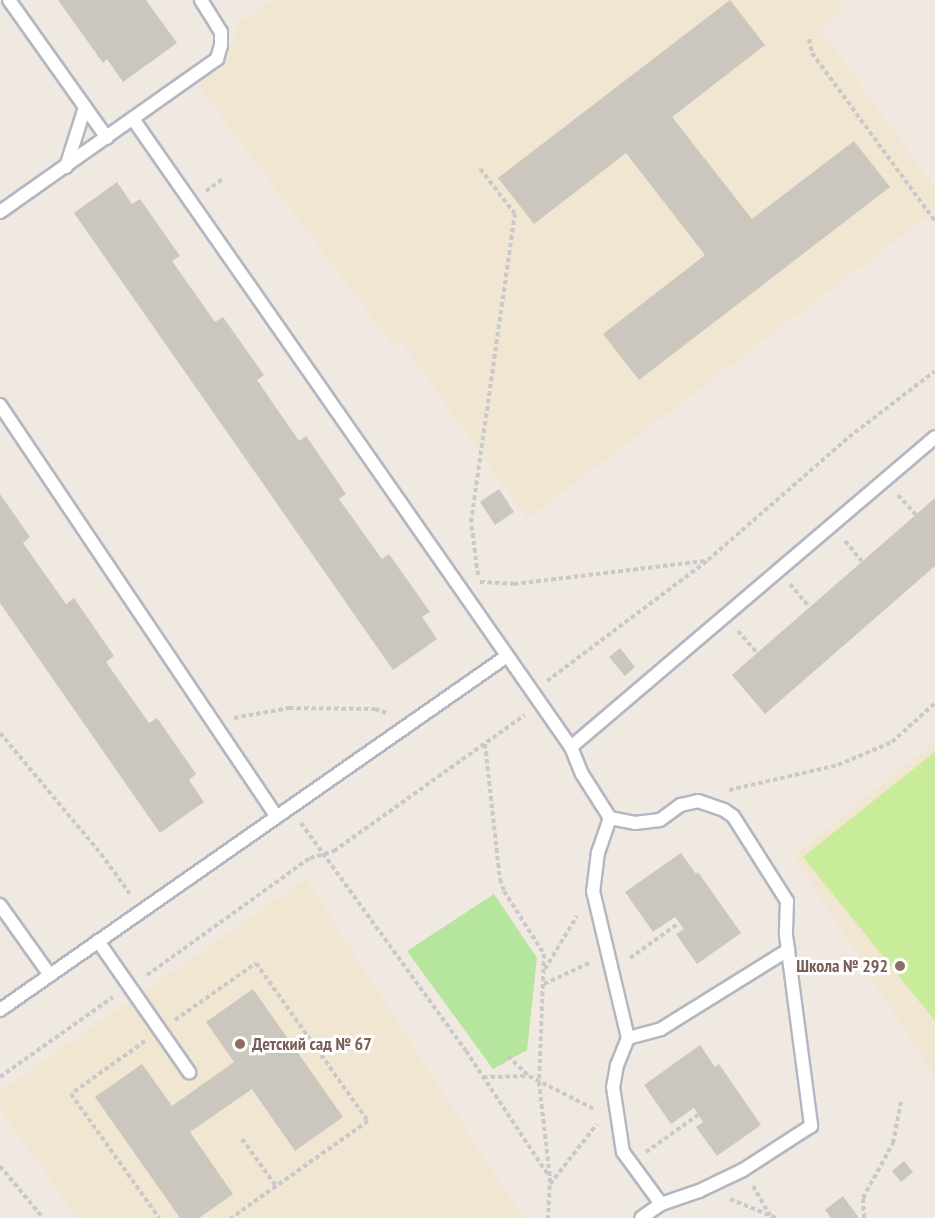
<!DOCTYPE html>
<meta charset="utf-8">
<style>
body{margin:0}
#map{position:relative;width:935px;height:1218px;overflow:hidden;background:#efe9e1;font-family:"PT Sans Narrow",sans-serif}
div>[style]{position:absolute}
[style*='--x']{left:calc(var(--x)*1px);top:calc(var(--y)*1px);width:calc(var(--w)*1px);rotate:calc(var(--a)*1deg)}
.education>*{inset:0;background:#f0e6d1}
.green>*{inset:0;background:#b6e59e}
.pitch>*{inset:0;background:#c9ec9a}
.building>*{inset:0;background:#cbc7bf}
.path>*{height:4px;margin-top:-2px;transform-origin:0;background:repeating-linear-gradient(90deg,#c9c9c9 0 4.5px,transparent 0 7.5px)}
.roads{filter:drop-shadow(2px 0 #b4b7c1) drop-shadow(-2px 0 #b4b7c1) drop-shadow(0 2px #b4b7c1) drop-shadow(0 -2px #b4b7c1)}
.lane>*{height:12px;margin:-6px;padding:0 6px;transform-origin:6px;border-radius:6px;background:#fff}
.dots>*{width:16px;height:16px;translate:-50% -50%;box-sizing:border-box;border:3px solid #fff;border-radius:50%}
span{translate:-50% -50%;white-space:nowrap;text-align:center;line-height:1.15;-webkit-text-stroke:6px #fff;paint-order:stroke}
.education-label{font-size:18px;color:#785e54;font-weight:700}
.right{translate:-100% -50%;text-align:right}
.left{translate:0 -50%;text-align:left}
</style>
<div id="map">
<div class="education">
<i style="clip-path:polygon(273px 0,838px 0,844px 10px,821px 30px,935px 188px,935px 211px,527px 519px,402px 342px,395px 348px,198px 85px,222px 67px,239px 23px)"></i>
<i style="clip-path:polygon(935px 741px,935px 1078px,794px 856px)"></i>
<i style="clip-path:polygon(306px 879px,523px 1218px,77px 1218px,0 1109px,0 1091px)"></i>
</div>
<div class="green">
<i style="clip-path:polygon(494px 894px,537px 958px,527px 1050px,493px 1069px,407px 951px)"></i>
</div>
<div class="pitch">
<i style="clip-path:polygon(935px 752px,935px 1021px,803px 857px)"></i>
</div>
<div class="building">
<i style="clip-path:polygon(58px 0,146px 0,177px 43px,123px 82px,107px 59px,103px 63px)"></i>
<i style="clip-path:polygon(730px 0,765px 45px,672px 117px,752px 219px,854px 141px,890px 187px,639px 380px,603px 334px,705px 255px,626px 153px,534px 224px,498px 178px)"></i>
<i style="clip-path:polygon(117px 182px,132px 204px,140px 199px,180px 256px,172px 261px,215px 322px,223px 317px,264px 375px,257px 380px,299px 441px,306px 436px,346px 494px,339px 499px,382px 559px,389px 554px,430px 612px,422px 617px,437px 639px,393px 670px,74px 213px)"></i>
<i style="clip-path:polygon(499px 489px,514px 512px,495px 525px,480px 502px)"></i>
<i style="clip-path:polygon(0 494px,30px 537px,23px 543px,66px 604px,74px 598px,114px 656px,106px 662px,149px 723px,157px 718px,196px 774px,189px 780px,204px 802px,160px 833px,0 603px)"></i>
<i style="clip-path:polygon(935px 498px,935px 566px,765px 714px,732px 675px)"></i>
<i style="clip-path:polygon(620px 648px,635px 667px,625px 676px,609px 657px)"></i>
<i style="clip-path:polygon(681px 853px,696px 874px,698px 872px,741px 933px,697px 964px,676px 934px,684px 929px,675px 917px,653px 932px,625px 892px)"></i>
<i style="clip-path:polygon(253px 989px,343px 1117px,295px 1151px,252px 1089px,190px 1132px,233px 1194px,199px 1218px,180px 1218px,95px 1097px,142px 1064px,172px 1106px,234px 1062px,206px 1022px)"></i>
<i style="clip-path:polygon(700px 1045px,715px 1067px,719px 1064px,761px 1125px,717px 1156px,696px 1127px,703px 1122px,694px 1108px,671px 1124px,644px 1085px)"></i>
<i style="clip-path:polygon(904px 1161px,913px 1172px,901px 1182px,892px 1171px)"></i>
<i style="clip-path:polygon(843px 1196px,859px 1218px,831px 1218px,825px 1210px)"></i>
</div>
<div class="path">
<i style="--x:809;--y:39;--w:14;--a:78"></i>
<i style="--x:812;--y:53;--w:208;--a:53.8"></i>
<i style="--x:206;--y:191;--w:22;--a:-36"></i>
<i style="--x:898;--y:495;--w:27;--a:48"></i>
<i style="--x:845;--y:541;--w:26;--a:50"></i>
<i style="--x:478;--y:575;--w:53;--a:-97.5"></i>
<i style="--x:471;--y:522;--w:311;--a:-81.9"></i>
<i style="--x:515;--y:214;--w:59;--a:-127.5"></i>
<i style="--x:480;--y:582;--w:34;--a:3"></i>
<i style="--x:514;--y:584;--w:192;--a:-6.9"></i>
<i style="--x:790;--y:584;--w:30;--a:50"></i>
<i style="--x:738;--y:631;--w:29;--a:49"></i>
<i style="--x:547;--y:681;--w:201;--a:-36.9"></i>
<i style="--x:708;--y:560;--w:187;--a:-41.1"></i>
<i style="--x:849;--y:437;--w:108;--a:-37.5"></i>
<i style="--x:234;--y:718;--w:56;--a:-10.3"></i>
<i style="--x:289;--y:708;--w:86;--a:0.7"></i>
<i style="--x:375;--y:709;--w:15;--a:20"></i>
<i style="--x:0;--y:733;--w:158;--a:50.1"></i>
<i style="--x:101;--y:854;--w:49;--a:54.1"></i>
<i style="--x:485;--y:744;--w:136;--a:83.7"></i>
<i style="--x:500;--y:879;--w:13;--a:72"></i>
<i style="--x:504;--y:891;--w:75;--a:57.6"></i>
<i style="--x:544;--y:954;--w:128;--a:92.2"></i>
<i style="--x:539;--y:1082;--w:97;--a:83.5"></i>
<i style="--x:550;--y:1178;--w:40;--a:92.9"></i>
<i style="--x:729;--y:790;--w:112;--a:-12.9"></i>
<i style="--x:838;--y:765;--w:59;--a:-23.1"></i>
<i style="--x:892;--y:742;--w:58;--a:-42.2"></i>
<i style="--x:301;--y:823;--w:281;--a:54.1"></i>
<i style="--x:466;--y:1051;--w:149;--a:56.5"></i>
<i style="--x:630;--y:958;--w:60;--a:-35.5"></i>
<i style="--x:545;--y:969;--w:62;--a:-58.9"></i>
<i style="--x:147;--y:975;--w:201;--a:-35.7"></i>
<i style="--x:310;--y:858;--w:25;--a:-16"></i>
<i style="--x:334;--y:851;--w:234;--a:-35.5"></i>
<i style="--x:544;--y:984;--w:50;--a:-25"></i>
<i style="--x:175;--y:1020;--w:99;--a:-35.1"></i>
<i style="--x:256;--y:963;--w:194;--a:54.7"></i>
<i style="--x:368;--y:1121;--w:168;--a:144.7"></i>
<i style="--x:145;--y:1041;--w:91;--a:144.4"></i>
<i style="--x:71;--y:1094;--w:152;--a:54.6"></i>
<i style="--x:508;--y:1056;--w:29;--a:44"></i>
<i style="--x:529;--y:1076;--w:75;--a:26.9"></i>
<i style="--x:0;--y:1077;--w:138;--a:-35.3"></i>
<i style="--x:483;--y:1077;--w:45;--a:-1.3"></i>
<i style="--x:242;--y:1139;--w:58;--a:54.1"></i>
<i style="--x:646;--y:1152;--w:64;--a:-35.4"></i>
<i style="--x:0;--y:1166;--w:67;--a:50.4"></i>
<i style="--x:550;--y:1184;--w:76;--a:-51.9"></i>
<i style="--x:753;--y:1186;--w:34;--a:60"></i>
<i style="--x:730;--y:1199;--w:50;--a:22.4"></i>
<i style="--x:864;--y:1218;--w:20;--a:-93"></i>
<i style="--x:863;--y:1198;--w:63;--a:-61.4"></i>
<i style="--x:893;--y:1143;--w:42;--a:-79"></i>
</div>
<div class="roads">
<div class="lane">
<i style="--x:9;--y:0;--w:169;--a:54.6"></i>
<i style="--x:133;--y:119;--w:766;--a:55.11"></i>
<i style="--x:571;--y:747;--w:29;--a:68"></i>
<i style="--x:582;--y:774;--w:52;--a:57.5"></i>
<i style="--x:610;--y:818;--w:36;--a:109"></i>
<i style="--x:598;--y:852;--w:39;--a:97"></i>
<i style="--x:593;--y:891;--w:151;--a:76.6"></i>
<i style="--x:628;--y:1038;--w:29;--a:112"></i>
<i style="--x:617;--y:1065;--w:22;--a:100"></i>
<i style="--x:613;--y:1087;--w:66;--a:81.3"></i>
<i style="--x:623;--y:1152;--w:64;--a:53.8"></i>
<i style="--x:661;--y:1204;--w:24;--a:145"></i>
<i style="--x:66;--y:167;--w:63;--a:-72.4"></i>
<i style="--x:0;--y:212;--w:266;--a:-35.2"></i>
<i style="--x:217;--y:59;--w:15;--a:-74"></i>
<i style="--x:221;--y:45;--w:13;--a:-90"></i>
<i style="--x:221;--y:32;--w:38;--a:-122"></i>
<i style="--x:0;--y:405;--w:496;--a:56.1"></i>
<i style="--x:571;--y:747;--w:478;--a:-40.4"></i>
<i style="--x:610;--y:818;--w:25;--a:11"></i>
<i style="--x:635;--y:823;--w:25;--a:-7"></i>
<i style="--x:660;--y:820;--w:26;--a:-36"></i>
<i style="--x:681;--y:805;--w:17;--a:-13"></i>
<i style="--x:698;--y:801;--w:28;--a:19"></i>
<i style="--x:724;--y:810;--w:11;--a:34"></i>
<i style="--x:733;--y:816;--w:101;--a:57.6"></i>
<i style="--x:787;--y:901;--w:34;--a:92"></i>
<i style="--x:786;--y:935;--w:193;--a:82.5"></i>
<i style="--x:811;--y:1126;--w:81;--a:147.1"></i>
<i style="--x:743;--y:1170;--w:49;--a:154.5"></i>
<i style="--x:699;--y:1191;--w:40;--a:161.1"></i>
<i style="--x:0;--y:905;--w:86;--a:54.5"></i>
<i style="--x:98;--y:941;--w:160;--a:55.2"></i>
<i style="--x:0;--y:1010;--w:618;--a:-34.92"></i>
<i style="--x:628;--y:1038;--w:34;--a:-15"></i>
<i style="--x:661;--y:1029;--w:150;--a:-31.9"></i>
</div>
</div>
<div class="dots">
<i style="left:900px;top:966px;background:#8d6e63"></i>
<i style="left:240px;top:1044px;background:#8d6e63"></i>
</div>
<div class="education-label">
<span class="right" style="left:888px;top:966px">Школа № 292</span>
<span class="left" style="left:252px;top:1044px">Детский сад № 67</span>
</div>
</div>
